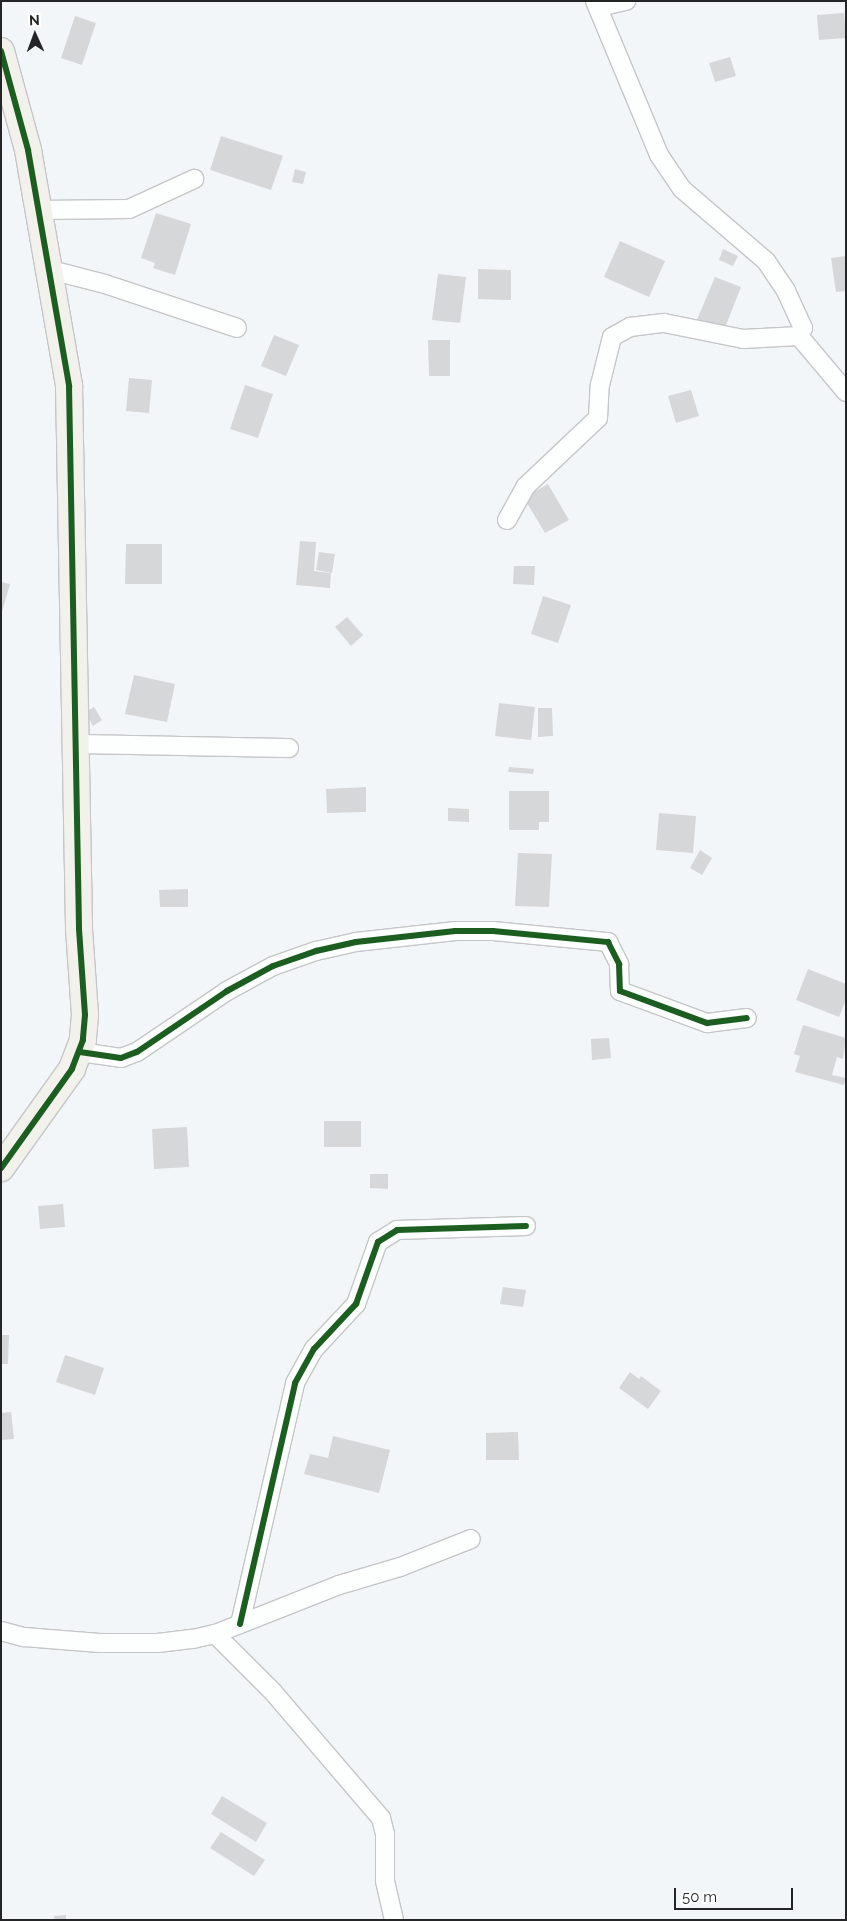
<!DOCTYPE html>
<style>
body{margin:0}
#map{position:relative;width:847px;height:1921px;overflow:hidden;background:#f3f6f8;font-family:Raleway,sans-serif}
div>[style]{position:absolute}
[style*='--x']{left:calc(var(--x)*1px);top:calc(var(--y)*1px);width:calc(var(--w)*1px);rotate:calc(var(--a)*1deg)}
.building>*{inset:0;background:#d6d7d8}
.roads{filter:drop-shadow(1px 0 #c4c6c8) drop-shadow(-1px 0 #c4c6c8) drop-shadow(0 1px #c4c6c8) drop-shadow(0 -1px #c4c6c8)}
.street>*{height:18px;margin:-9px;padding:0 9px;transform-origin:9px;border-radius:9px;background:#fdfefe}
.secondary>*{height:26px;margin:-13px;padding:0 13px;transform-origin:13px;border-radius:13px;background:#f2f1ec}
.cycleway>*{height:6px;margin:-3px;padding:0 3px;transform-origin:3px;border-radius:3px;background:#1b5e20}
span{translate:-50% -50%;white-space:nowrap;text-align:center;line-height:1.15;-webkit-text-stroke:5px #fff;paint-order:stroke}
.frame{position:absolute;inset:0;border:2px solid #232526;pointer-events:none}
.north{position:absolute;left:10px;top:10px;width:50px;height:50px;-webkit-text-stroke:4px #fff;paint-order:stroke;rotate:358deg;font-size:14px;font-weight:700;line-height:20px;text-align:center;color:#232526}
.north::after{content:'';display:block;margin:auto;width:18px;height:22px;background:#232526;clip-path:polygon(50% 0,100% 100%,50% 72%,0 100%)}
.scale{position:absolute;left:674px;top:1888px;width:119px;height:22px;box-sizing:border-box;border:2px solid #232526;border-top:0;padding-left:6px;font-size:15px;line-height:18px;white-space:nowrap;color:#232526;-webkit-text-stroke:4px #fff;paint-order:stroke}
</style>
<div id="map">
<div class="building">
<i style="clip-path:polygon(844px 13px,846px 38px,819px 40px,817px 15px)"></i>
<i style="clip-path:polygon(75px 16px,96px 23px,82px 65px,61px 58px)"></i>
<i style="clip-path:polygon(730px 57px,736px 76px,715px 82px,709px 63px)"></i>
<i style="clip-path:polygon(221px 136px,283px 156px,271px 190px,210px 170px)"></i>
<i style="clip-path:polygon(295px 169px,306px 172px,303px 184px,292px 182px)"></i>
<i style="clip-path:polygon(156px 213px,191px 224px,175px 275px,153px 268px,155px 263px,141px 258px)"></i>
<i style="clip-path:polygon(620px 241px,665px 261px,649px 297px,604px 277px)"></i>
<i style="clip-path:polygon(723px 249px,738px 256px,733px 266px,719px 260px)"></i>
<i style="clip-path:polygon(846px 256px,846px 291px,836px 292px,831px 258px)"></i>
<i style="clip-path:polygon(478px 269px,511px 270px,511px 300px,478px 299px)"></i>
<i style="clip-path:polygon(438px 274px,466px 277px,460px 323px,432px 320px)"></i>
<i style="clip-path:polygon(715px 277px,741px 287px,723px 333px,696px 322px)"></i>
<i style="clip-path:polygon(274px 335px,299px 345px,286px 376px,261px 366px)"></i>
<i style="clip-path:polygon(428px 340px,450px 340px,450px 376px,429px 376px)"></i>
<i style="clip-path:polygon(129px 378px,152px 380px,149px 413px,126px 411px)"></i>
<i style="clip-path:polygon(245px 385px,273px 394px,258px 438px,230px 429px)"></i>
<i style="clip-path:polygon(691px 390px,699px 416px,676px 423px,668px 396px)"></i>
<i style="clip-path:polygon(548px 484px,569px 520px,545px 533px,524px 498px)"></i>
<i style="clip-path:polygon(300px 541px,316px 542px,314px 571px,331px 573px,330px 588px,296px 585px)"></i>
<i style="clip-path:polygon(126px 544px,162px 544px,162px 584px,125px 584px)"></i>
<i style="clip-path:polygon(319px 552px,335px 554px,332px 573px,316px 570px)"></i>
<i style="clip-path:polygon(514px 566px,535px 566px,534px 585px,513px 584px)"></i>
<i style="clip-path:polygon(1px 582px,10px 584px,2px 612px,1px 612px)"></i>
<i style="clip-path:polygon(543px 596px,571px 605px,558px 643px,531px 634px)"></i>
<i style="clip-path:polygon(347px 617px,363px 635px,351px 646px,335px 627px)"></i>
<i style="clip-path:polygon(134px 675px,175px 684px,167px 722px,125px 714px)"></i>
<i style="clip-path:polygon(499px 703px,535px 707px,531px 740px,495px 736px)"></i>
<i style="clip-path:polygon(94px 707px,102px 720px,93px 726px,85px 712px)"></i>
<i style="clip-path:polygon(538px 708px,552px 708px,553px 736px,538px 737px)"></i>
<i style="clip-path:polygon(509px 767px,534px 769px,533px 774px,508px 772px)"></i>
<i style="clip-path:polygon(366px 787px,366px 812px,327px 813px,326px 789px)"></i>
<i style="clip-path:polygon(509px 791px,549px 791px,549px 822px,539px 822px,539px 830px,509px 830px)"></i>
<i style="clip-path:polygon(448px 808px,469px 809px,469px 822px,448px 821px)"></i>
<i style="clip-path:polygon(659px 813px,696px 816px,693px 853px,656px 850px)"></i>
<i style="clip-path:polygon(700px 850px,712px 858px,702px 875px,690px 868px)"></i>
<i style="clip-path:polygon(518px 853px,552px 854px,549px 907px,515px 906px)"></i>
<i style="clip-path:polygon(188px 889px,188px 907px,160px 907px,159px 890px)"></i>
<i style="clip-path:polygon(808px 969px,846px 984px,846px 1000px,839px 1017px,796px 1000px)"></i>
<i style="clip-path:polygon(803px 1025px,846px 1038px,843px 1059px,837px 1057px,832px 1075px,846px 1078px,844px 1085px,795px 1072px,800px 1056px,794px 1054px)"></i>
<i style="clip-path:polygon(609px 1038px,611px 1058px,592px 1060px,591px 1039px)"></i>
<i style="clip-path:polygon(324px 1121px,361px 1121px,361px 1147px,324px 1147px)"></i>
<i style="clip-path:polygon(187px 1127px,189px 1167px,154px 1169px,152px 1129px)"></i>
<i style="clip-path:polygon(370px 1174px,388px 1174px,388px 1189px,370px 1188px)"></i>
<i style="clip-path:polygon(63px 1204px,65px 1227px,40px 1229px,38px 1206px)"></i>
<i style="clip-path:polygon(503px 1287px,526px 1290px,523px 1307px,500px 1304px)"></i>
<i style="clip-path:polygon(1px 1335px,9px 1335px,8px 1364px,1px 1364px)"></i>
<i style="clip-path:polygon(65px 1355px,104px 1368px,95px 1395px,56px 1382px)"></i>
<i style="clip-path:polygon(630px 1372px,639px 1379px,641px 1376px,661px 1391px,648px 1409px,619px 1388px)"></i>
<i style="clip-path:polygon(11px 1412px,14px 1439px,1px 1440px,1px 1413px)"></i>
<i style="clip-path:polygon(518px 1432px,519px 1460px,486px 1460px,486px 1433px)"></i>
<i style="clip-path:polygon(333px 1436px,390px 1450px,379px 1493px,304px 1474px,310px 1454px,328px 1458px)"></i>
<i style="clip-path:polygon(222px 1796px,267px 1823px,256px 1842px,211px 1814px)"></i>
<i style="clip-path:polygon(221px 1832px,265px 1860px,254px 1876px,210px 1848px)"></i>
<i style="clip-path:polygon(66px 1915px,66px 1920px,54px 1920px,54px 1916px)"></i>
</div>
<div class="roads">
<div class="street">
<i style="--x:595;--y:1;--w:167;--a:67.4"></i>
<i style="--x:659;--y:155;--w:41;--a:55.9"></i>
<i style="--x:682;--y:189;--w:111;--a:40.6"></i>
<i style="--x:766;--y:261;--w:36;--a:56"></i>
<i style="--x:786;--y:291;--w:41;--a:65.3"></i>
<i style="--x:803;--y:328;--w:9;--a:117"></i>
<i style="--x:799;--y:336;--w:73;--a:50"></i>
<i style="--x:599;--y:7;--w:28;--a:-13"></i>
<i style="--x:39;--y:210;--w:90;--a:-0.6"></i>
<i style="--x:129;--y:209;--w:72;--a:-24.8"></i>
<i style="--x:47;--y:269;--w:60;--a:14.5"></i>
<i style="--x:105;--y:284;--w:139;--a:18.4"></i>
<i style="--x:507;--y:520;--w:38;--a:-61"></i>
<i style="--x:525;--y:487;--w:100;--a:-43.4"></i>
<i style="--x:598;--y:418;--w:33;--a:-87"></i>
<i style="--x:600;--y:385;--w:49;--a:-76"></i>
<i style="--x:612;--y:337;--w:21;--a:-29"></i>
<i style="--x:630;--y:327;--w:34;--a:-7"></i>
<i style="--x:664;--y:323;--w:81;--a:11.4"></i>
<i style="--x:743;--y:339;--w:56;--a:-3.1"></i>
<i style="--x:76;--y:744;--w:213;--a:1.1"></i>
<i style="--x:80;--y:1052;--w:41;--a:8.3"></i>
<i style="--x:121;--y:1058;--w:17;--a:-21"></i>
<i style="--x:137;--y:1052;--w:109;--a:-34.1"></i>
<i style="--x:227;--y:991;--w:52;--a:-28.5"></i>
<i style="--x:273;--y:966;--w:46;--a:-19.2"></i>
<i style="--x:316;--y:951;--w:41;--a:-12.7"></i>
<i style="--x:356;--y:942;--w:100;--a:-6.3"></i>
<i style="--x:455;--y:931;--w:38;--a:0"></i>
<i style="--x:493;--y:931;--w:116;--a:5.5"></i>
<i style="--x:608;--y:942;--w:25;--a:63"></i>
<i style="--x:619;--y:964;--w:27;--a:88"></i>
<i style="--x:620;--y:991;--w:93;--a:20.2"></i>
<i style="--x:707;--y:1023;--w:40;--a:-7.1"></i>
<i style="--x:240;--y:1624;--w:247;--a:-77.1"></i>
<i style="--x:295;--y:1383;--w:39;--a:-61"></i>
<i style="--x:314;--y:1349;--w:62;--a:-47"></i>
<i style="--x:356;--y:1304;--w:66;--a:-70.5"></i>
<i style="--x:378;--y:1242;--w:22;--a:-32"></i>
<i style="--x:397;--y:1230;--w:129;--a:-1.8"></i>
<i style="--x:1;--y:1631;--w:24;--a:15"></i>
<i style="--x:24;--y:1637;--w:76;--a:4.5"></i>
<i style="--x:100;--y:1643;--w:58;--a:0"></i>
<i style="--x:158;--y:1643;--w:35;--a:-7"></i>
<i style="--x:193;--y:1639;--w:23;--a:-13"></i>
<i style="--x:215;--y:1634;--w:133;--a:-21.6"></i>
<i style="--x:339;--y:1585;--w:64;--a:-16.4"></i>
<i style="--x:400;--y:1567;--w:76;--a:-21.5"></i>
<i style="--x:215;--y:1634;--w:82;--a:45"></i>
<i style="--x:273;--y:1692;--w:166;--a:49.4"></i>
<i style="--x:381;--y:1818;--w:16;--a:76"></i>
<i style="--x:385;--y:1834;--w:47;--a:90"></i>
<i style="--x:385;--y:1881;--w:40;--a:77"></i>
</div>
<div class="secondary">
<i style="--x:1;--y:51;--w:103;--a:74.7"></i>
<i style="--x:28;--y:150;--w:240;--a:80.1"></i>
<i style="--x:69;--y:386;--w:543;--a:88.94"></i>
<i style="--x:79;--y:929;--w:86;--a:86"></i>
<i style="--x:85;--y:1015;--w:25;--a:95"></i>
<i style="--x:83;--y:1040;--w:31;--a:111"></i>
<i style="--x:72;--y:1069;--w:122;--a:125.6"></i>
</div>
</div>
<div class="cycleway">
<i style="--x:1;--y:51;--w:103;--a:74.7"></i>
<i style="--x:28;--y:150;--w:240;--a:80.1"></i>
<i style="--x:69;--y:386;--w:543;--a:88.94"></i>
<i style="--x:79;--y:929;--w:86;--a:86"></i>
<i style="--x:85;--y:1015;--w:25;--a:95"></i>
<i style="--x:83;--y:1040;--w:31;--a:111"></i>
<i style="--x:72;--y:1069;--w:122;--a:125.6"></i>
<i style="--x:80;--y:1052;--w:41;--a:8.3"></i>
<i style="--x:121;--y:1058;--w:17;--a:-21"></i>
<i style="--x:137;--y:1052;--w:109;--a:-34.1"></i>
<i style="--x:227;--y:991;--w:52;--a:-28.5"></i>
<i style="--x:273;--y:966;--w:46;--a:-19.2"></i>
<i style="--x:316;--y:951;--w:41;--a:-12.7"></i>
<i style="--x:356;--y:942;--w:100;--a:-6.3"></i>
<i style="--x:455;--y:931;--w:38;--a:0"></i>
<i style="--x:493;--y:931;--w:116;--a:5.5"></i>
<i style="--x:608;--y:942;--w:25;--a:63"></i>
<i style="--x:619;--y:964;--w:27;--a:88"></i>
<i style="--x:620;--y:991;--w:93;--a:20.2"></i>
<i style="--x:707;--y:1023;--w:40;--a:-7.1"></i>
<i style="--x:240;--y:1624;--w:247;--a:-77.1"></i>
<i style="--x:295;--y:1383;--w:39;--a:-61"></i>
<i style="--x:314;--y:1349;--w:62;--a:-47"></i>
<i style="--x:356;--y:1304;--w:66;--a:-70.5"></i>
<i style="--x:378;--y:1242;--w:22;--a:-32"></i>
<i style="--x:397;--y:1230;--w:129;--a:-1.8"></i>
</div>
<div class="frame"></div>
<div class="north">N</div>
<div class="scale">50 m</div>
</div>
